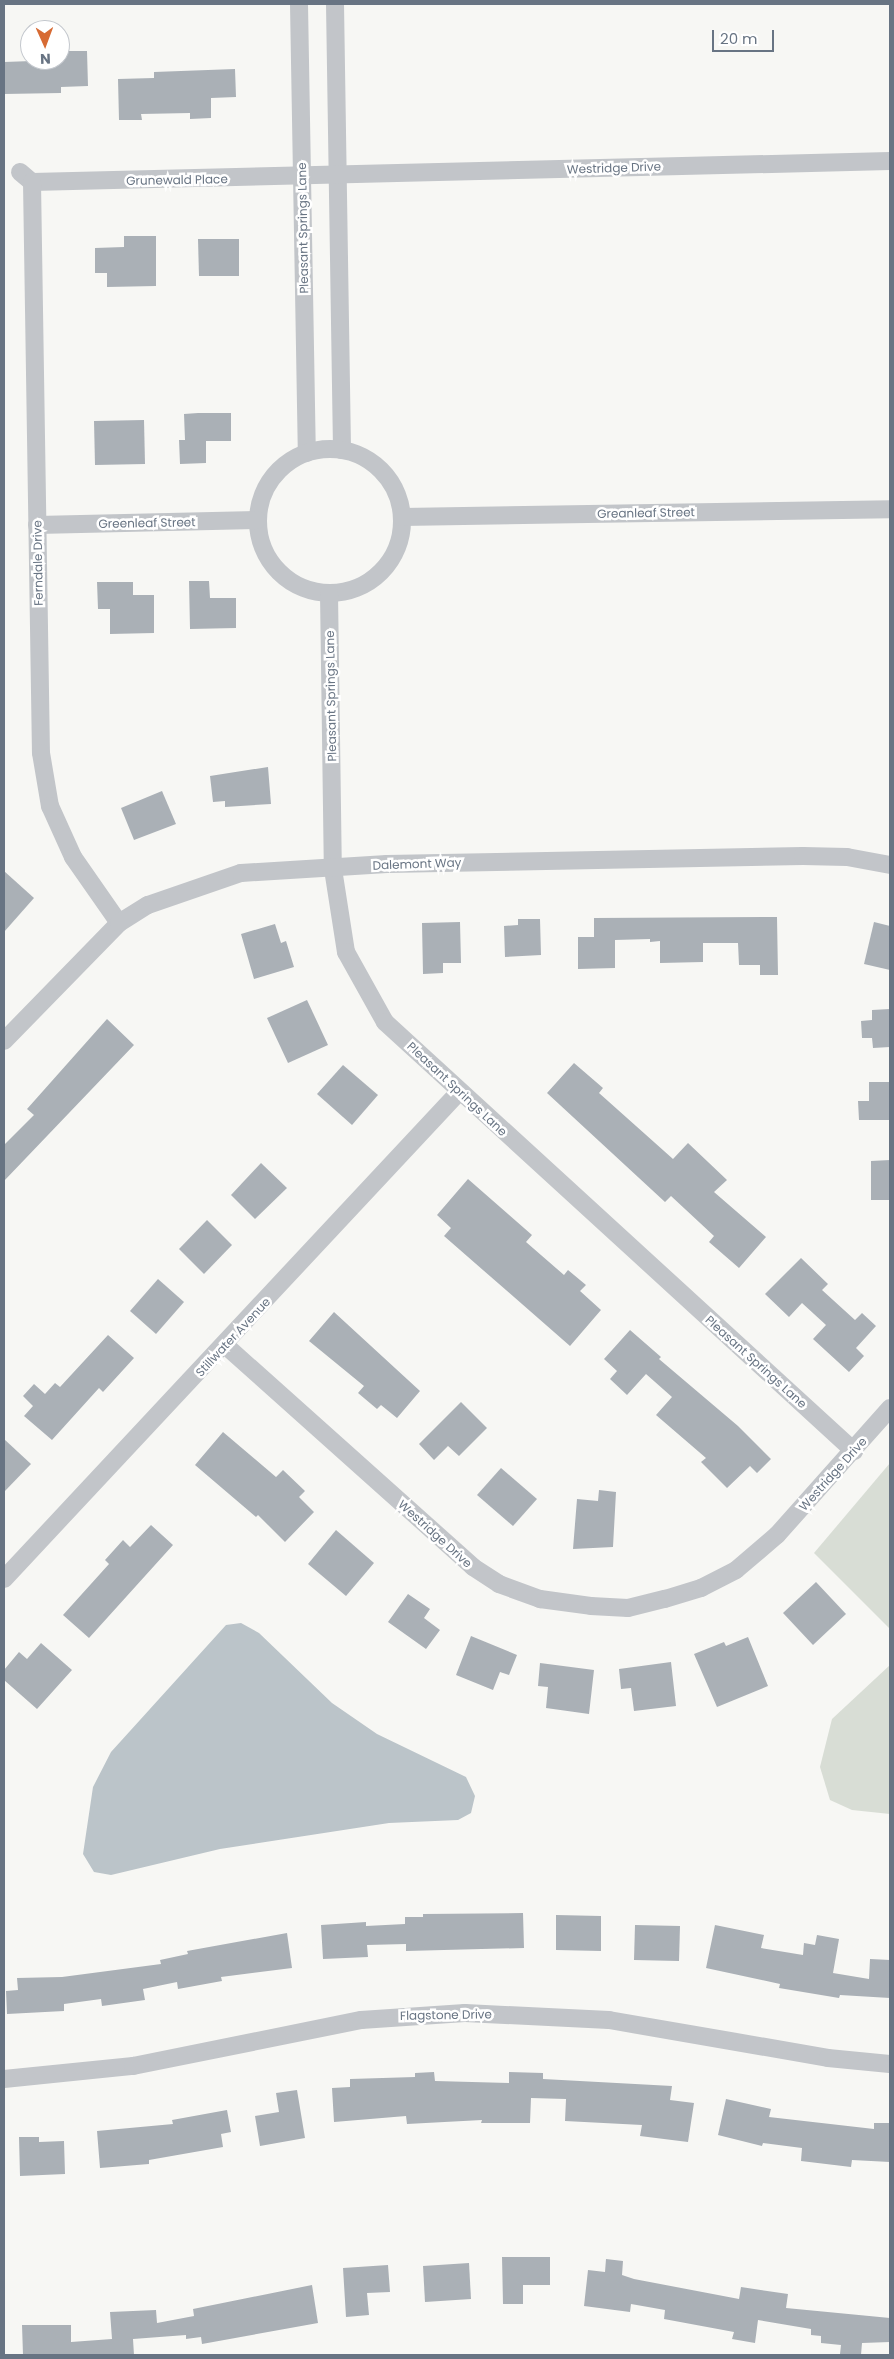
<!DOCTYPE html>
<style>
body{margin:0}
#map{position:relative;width:894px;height:2359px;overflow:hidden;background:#f7f7f4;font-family:Poppins,sans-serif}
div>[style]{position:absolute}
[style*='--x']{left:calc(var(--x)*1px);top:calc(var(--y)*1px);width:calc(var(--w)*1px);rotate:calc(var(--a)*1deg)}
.green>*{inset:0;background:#d8ddd5}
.water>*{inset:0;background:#bbc4c9}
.building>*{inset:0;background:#aab0b6}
.minor>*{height:18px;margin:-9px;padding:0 9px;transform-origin:9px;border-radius:9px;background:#c2c5c9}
.minor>.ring{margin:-9px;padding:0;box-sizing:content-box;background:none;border:18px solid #c2c5c9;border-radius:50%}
span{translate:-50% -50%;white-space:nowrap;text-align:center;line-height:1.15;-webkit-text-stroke:5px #fff;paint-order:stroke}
.street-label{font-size:12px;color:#687483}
.frame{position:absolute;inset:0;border:5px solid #687483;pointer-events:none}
.north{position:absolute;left:20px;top:20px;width:50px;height:50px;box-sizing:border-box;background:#fff;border:1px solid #c3c7cd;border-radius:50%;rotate:178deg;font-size:14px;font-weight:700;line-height:20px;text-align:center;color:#687483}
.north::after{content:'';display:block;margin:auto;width:18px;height:22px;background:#d76b34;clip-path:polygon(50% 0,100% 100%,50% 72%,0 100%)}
.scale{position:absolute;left:712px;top:30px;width:62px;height:22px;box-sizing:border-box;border:2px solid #687483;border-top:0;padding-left:6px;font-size:15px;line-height:18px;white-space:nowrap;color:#687483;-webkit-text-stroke:4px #fff;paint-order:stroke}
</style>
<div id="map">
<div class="green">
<i style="clip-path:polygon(890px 1463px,890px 1629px,814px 1553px)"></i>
<i style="clip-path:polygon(890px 1665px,890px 1814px,852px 1810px,830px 1800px,820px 1767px,832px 1719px)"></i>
</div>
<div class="water">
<i style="clip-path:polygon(241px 1623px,259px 1633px,332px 1703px,377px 1734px,466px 1777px,475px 1796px,471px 1813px,458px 1820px,389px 1823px,220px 1849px,111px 1875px,94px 1872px,83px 1854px,93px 1787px,111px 1752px,226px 1625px)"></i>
</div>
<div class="building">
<i style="clip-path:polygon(60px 51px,87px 51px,88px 86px,61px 87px,61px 93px,4px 94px,4px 62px,60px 60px)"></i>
<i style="clip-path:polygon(235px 69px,236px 97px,211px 98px,211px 118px,190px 119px,190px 113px,141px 114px,142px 120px,119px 120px,118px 79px,154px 78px,154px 72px)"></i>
<i style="clip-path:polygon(124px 236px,156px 236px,156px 286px,107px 287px,107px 273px,95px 273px,95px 248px,124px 247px)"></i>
<i style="clip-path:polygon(198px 239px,239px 239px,239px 276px,199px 276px)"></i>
<i style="clip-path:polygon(198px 413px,231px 413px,231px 441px,206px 441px,206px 463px,180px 464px,179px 440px,185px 440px,184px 414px)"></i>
<i style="clip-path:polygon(144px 420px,145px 464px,95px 465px,94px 421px)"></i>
<i style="clip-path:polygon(189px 581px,209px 581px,210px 598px,236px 598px,236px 628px,190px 629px)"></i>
<i style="clip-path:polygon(97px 582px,133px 582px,133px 595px,154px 595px,154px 633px,110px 634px,110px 609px,98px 609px)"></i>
<i style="clip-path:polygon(268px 767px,271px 804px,225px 807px,225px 801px,213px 802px,210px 776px)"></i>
<i style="clip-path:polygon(162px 791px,176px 824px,134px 840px,121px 808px)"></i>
<i style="clip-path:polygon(4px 871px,34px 898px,4px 932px)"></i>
<i style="clip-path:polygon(777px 917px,778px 975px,760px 975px,760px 965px,739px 965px,738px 943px,703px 943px,703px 962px,660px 963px,660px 941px,650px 942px,650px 939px,615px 940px,615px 968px,578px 969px,578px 937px,594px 937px,594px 918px)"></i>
<i style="clip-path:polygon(518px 919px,540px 919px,541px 955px,505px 957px,504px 926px,518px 925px)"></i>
<i style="clip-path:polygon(460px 922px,461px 963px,443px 963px,443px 973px,423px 974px,422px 923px)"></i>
<i style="clip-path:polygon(874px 922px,890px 926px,890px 970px,864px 964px)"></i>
<i style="clip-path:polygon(275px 924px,281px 943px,286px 941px,294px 967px,254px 979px,241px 934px)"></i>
<i style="clip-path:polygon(307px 1000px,328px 1045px,288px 1063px,267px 1018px)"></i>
<i style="clip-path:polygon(890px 1009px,890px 1047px,873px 1048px,872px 1038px,862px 1038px,861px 1021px,872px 1020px,872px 1010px)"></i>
<i style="clip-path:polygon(107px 1019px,134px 1045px,4px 1181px,4px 1145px,34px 1115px,27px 1109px)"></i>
<i style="clip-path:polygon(574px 1063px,603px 1088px,599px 1093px,673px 1159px,688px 1143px,727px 1180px,714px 1192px,766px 1237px,739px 1268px,709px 1242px,714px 1236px,671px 1196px,665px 1202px,547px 1093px)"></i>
<i style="clip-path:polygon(343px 1065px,378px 1095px,352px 1125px,317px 1094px)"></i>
<i style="clip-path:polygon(869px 1082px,890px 1082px,890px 1120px,859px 1120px,858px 1101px,869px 1101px)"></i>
<i style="clip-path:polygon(890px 1160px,890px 1200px,871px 1200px,871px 1161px)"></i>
<i style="clip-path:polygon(261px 1163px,287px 1188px,255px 1219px,231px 1195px)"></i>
<i style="clip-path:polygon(468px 1179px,532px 1235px,526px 1242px,564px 1275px,568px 1270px,586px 1285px,580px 1291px,601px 1310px,570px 1346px,444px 1236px,451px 1228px,437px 1215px)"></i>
<i style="clip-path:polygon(207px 1220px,232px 1245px,204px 1274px,179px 1249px)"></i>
<i style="clip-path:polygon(801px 1258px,828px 1284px,822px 1290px,855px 1320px,862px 1313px,876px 1326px,856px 1348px,864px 1356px,849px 1372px,813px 1339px,826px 1325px,802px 1303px,789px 1317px,765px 1294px)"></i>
<i style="clip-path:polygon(158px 1279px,184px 1302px,156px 1334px,130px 1311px)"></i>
<i style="clip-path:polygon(334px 1312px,420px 1391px,397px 1418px,381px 1405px,377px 1409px,358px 1393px,364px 1386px,309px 1341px)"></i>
<i style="clip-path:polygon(630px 1330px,661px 1357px,659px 1359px,738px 1426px,771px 1459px,757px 1473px,750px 1466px,727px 1488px,701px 1462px,706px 1458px,656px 1415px,672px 1397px,646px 1374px,627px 1395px,610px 1379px,617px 1371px,604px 1359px)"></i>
<i style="clip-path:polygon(108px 1335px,134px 1358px,103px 1392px,99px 1388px,52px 1440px,24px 1416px,33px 1406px,23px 1396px,34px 1384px,45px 1394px,55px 1383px,60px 1387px)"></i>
<i style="clip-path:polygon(461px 1402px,487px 1428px,459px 1456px,448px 1446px,434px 1460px,419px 1444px)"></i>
<i style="clip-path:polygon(223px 1432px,276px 1477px,283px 1470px,305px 1491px,299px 1497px,314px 1512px,285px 1542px,258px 1515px,256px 1517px,195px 1465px)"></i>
<i style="clip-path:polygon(4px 1439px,31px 1464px,4px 1492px)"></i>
<i style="clip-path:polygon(501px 1468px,537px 1499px,513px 1526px,477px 1495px)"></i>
<i style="clip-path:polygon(599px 1490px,616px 1492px,613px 1547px,573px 1549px,577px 1499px,598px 1501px)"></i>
<i style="clip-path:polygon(151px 1525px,173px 1545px,89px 1638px,63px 1615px,109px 1564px,105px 1560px,123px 1540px,130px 1547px)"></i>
<i style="clip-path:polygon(336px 1530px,374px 1563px,346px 1596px,308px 1564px)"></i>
<i style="clip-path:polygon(816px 1582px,846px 1614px,813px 1645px,783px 1613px)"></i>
<i style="clip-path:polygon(408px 1594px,430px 1609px,424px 1618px,440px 1630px,426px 1649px,388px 1622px)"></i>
<i style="clip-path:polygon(471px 1636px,517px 1655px,509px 1675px,500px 1672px,493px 1690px,456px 1675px)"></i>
<i style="clip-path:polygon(748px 1637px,768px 1686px,717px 1707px,694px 1654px,724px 1642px,726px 1646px)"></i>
<i style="clip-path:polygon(41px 1643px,72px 1670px,37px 1709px,4px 1680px,4px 1670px,19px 1652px,27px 1659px)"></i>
<i style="clip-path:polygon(671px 1662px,676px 1706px,634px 1711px,631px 1688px,621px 1689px,619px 1669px)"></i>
<i style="clip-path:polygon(540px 1663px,594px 1670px,589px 1714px,546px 1708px,548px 1687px,538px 1686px)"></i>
<i style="clip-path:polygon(523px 1913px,524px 1948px,406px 1951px,406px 1944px,367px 1945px,368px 1957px,323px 1959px,321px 1925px,366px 1922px,366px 1926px,405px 1924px,405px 1917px,423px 1917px,423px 1914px)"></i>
<i style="clip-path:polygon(556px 1915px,601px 1916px,601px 1951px,556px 1950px)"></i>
<i style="clip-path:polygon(635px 1925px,680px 1926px,679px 1961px,634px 1960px)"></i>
<i style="clip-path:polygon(715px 1925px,764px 1935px,761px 1948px,803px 1955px,804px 1943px,815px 1945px,817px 1935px,839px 1939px,833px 1973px,869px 1979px,870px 1959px,890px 1960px,890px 1998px,840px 1995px,839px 1998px,779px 1988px,780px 1984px,706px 1968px)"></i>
<i style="clip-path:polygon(287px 1933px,292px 1968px,221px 1977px,222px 1981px,178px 1989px,177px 1982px,143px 1989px,145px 2000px,102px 2006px,101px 1999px,64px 2004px,64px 2011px,7px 2014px,6px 1991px,18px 1990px,17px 1978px,62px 1977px,161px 1964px,160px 1960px,188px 1954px,187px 1951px)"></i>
<i style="clip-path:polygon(434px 2072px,435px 2081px,509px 2083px,509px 2072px,543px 2073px,543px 2079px,672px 2086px,670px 2100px,694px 2103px,688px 2142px,640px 2136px,642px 2125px,565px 2121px,566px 2099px,531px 2098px,530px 2123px,481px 2123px,482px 2120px,407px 2124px,406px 2116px,334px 2122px,332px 2088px,350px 2087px,350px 2079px,415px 2077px,415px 2073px)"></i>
<i style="clip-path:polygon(297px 2090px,305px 2138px,260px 2146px,255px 2116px,279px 2112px,276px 2093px)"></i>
<i style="clip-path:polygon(726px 2099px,771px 2109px,769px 2117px,874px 2129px,874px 2123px,890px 2123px,890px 2162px,852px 2160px,851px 2167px,801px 2161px,802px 2148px,763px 2143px,762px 2146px,718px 2135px)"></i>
<i style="clip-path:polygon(227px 2110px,231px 2132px,221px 2134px,223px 2147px,149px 2160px,149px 2164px,100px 2168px,97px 2131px,173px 2124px,172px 2120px)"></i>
<i style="clip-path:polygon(19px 2137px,39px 2137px,39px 2142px,64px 2141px,65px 2174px,20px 2176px)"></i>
<i style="clip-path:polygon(502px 2257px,550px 2257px,550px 2285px,523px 2285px,523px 2304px,503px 2304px)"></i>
<i style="clip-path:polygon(606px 2259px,623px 2261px,622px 2275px,634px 2279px,739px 2299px,741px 2287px,788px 2294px,786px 2308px,890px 2318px,890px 2342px,862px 2343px,861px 2355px,840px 2354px,841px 2345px,821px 2343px,821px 2336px,811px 2335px,811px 2329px,758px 2320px,755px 2343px,732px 2339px,734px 2332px,664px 2319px,665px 2310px,631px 2304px,630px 2312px,584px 2306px,588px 2270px,605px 2272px)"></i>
<i style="clip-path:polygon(469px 2263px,471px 2299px,425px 2302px,423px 2266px)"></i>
<i style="clip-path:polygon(388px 2265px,390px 2292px,367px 2293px,369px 2315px,346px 2317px,343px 2268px)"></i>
<i style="clip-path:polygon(312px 2285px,318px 2323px,202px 2344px,201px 2337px,186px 2339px,186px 2335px,133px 2339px,134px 2355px,23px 2355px,22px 2325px,71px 2325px,71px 2342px,112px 2339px,110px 2312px,156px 2310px,157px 2323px,194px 2316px,193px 2309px)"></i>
</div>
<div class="minor">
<i style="--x:299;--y:4;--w:449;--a:89"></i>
<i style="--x:335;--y:4;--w:446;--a:89.1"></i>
<i style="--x:20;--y:172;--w:16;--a:40"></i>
<i style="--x:32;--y:182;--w:858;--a:-1.4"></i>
<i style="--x:32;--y:182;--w:571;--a:89.1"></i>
<i style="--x:41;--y:753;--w:54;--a:80.4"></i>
<i style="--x:50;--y:806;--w:56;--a:65.7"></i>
<i style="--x:73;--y:857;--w:80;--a:55.1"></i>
<i class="ring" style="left:258px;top:449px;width:126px;height:126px"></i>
<i style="--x:402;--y:517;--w:488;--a:-0.9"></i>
<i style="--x:37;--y:525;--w:220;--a:-1.3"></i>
<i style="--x:329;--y:593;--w:276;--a:89.2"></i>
<i style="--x:333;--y:869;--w:84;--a:81.1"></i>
<i style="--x:346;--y:952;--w:80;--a:60.9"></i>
<i style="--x:385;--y:1022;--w:636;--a:42.45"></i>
<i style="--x:4;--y:1041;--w:165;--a:-45.7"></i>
<i style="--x:119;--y:923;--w:34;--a:-32"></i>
<i style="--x:148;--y:905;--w:98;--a:-19"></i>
<i style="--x:241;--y:873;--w:146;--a:-3.5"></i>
<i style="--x:387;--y:864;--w:416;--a:-1.1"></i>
<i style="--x:803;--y:856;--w:44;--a:1.3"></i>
<i style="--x:847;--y:857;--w:44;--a:10.5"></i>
<i style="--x:225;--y:1345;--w:333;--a:41.8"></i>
<i style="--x:473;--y:1567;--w:31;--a:33"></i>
<i style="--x:499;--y:1584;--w:44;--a:20.1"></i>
<i style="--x:540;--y:1599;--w:51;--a:7.8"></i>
<i style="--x:591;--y:1606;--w:37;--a:3"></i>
<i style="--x:628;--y:1608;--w:38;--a:-14"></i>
<i style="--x:665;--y:1599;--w:38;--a:-17"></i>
<i style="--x:701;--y:1588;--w:39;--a:-27"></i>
<i style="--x:736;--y:1570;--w:54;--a:-40.5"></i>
<i style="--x:777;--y:1535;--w:170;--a:-48.3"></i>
<i style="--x:4;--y:1579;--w:666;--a:-46.95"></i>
<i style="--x:4;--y:2079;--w:130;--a:-5.8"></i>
<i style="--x:133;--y:2066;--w:233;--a:-11.4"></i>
<i style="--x:361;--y:2020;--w:104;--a:-3.9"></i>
<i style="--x:465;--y:2013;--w:144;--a:2.8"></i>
<i style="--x:609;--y:2020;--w:222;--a:9.8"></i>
<i style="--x:828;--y:2058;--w:62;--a:5.5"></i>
</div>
<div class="street-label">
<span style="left:614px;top:168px;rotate:-2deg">Westridge Drive</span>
<span style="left:177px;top:180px;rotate:-1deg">Grunewald Place</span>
<span style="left:303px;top:228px;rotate:-91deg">Pleasant Springs Lane</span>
<span style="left:646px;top:513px;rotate:-1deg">Greanleaf Street</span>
<span style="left:147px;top:523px;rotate:-1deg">Greenleaf Street</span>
<span style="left:38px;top:563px;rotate:-91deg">Ferndale Drive</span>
<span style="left:331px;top:696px;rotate:-91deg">Pleasant Springs Lane</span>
<span style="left:417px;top:864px;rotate:-2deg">Dalemont Way</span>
<span style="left:457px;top:1089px;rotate:43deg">Pleasant Springs Lane</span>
<span style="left:233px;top:1337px;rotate:-47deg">Stillwater Avenue</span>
<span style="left:756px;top:1362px;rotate:42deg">Pleasant Springs Lane</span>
<span style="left:833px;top:1474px;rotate:-48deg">Westridge Drive</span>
<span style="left:435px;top:1534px;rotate:42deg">Westridge Drive</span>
<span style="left:446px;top:2015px;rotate:-1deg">Flagstone Drive</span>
</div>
<div class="frame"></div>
<div class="north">N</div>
<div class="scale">20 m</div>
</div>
